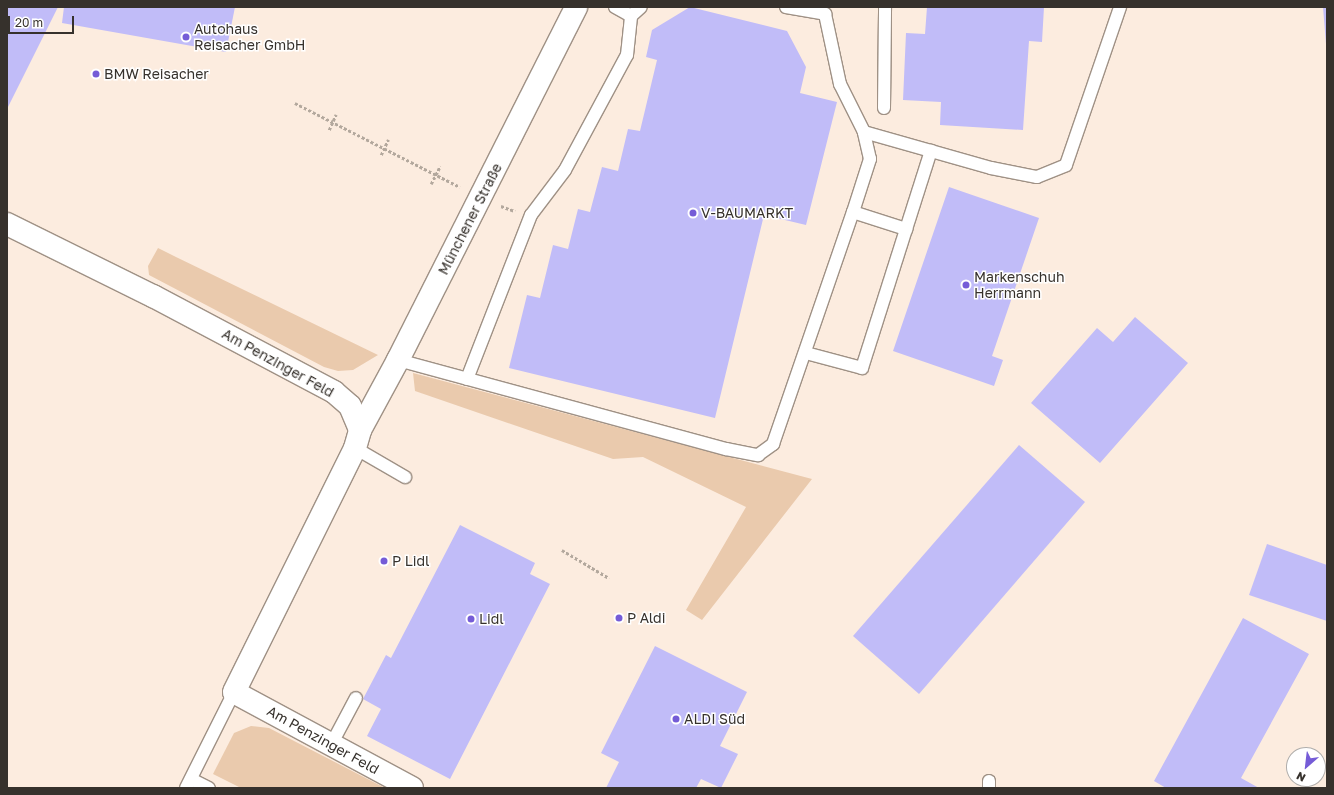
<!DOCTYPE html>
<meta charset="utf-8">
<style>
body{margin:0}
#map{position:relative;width:1334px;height:795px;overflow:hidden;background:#fcecdf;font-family:"Golos Text",sans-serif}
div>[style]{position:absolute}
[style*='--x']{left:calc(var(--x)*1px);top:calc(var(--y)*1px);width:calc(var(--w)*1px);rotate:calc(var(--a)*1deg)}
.green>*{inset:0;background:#eacaad}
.building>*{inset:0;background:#c1bcf8}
.path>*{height:2.5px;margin-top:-1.25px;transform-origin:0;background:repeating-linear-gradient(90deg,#b3a89d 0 3px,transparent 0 5px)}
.roads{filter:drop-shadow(1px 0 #9f9185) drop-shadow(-1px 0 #9f9185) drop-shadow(0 1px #9f9185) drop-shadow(0 -1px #9f9185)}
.service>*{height:12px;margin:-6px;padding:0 6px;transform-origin:6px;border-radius:6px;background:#fff}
.minor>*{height:22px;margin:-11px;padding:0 11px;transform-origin:11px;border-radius:11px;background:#fff}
.dots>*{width:11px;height:11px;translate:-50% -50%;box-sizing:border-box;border:2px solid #fff;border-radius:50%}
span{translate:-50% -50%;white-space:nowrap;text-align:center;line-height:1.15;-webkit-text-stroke:3px #fff;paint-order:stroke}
.poi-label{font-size:14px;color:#36312c}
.left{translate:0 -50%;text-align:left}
.street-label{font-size:14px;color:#36312c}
.frame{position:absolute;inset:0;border:8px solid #36312c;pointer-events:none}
.north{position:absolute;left:1286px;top:747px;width:40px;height:40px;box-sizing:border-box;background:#fff;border:1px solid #afadab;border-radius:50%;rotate:208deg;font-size:11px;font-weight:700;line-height:16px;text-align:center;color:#36312c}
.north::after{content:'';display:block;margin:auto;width:14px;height:18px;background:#755cd7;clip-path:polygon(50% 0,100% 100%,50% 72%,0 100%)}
.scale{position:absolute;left:8px;top:16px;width:66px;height:18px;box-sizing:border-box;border:2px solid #36312c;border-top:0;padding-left:5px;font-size:12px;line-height:14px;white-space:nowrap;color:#36312c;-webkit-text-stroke:3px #fff;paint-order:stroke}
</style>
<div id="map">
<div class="green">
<i style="clip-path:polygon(158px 248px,176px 257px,378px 355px,353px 370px,338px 371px,324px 367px,149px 275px,148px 266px)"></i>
<i style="clip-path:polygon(413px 373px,812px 479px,702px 620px,686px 610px,746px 507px,643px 457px,613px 459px,415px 391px)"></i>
<i style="clip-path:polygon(251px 726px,269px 728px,385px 788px,241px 788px,213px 774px,234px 733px)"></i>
</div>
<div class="building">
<i style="clip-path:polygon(7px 7px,58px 7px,7px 109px)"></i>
<i style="clip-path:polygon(64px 7px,235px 7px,226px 52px,62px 23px)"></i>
<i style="clip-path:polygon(690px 7px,787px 31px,806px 67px,800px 93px,837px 102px,806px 225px,764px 215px,715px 418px,509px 368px,527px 295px,540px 298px,553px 245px,568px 249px,578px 209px,590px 212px,602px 167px,618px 171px,628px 129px,640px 131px,657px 60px,646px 57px,652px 30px)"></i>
<i style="clip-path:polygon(927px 7px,1044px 7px,1042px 42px,1029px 41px,1023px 130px,940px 125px,941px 102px,903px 100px,906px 33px,925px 34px)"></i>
<i style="clip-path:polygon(1323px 7px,1327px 7px,1327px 44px,1326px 44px)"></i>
<i style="clip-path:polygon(949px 187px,1039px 218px,992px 356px,1003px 360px,994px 386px,893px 351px)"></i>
<i style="clip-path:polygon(1135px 317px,1188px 363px,1100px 463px,1031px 403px,1097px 328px,1113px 342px)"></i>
<i style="clip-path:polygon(1019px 445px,1085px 502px,919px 694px,853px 636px)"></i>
<i style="clip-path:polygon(460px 525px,535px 563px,530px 574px,550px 584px,450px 779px,367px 736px,381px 709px,363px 699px,386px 655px,391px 658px)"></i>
<i style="clip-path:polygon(1267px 544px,1327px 565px,1327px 621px,1249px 595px)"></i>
<i style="clip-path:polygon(1243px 618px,1309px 654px,1241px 778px,1259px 788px,1166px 788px,1154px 781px)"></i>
<i style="clip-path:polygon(655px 646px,747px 692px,720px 746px,738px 754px,721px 788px,701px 779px,696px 788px,606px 788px,619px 762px,601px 753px)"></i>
</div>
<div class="path">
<i style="--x:295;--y:103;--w:185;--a:27"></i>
<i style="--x:329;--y:130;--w:17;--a:-66"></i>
<i style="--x:381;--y:155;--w:17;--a:-65"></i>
<i style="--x:431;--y:184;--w:20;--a:-63"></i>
<i style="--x:501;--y:206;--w:15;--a:20"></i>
<i style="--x:562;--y:550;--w:55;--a:30.8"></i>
</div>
<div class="roads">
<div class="service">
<i style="--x:615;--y:7;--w:18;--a:29"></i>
<i style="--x:631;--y:16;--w:13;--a:-42"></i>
<i style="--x:786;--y:7;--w:40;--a:10"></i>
<i style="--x:825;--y:14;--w:72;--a:77.9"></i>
<i style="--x:840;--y:84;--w:54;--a:63.4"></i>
<i style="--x:864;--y:132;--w:132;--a:15.8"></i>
<i style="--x:991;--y:168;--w:47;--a:11.1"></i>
<i style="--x:1037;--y:177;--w:31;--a:-22"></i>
<i style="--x:1066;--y:165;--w:167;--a:-71.1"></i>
<i style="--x:884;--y:108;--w:101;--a:-89.4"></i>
<i style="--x:853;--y:212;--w:56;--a:17.8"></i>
<i style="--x:806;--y:353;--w:58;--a:15"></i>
<i style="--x:862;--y:368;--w:228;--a:-72.4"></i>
<i style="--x:398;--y:360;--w:340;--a:15.2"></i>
<i style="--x:726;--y:449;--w:33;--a:11"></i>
<i style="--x:758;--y:455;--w:19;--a:-36"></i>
<i style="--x:773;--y:444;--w:245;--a:-71"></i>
<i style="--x:853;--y:212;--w:56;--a:-72.2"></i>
<i style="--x:870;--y:159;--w:28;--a:-103"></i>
<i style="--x:467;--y:379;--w:176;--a:-68.7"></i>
<i style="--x:531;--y:215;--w:56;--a:-52.9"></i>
<i style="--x:565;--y:170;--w:131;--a:-61.7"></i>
<i style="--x:627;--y:55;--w:39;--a:-84"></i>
<i style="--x:355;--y:448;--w:58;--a:30.1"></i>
<i style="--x:331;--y:745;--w:53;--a:-62"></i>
<i style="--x:191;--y:779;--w:20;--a:27"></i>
<i style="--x:186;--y:788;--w:107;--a:-63.4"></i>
<i style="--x:989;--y:788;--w:7;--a:-90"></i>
</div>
<div class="minor">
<i style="--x:7;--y:224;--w:163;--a:26.3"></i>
<i style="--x:153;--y:296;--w:205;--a:27.9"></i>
<i style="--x:334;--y:392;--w:21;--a:41"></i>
<i style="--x:350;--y:406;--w:26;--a:67"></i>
<i style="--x:412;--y:788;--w:202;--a:-151.7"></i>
<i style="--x:234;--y:692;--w:272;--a:-63.6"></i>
<i style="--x:355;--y:448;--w:19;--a:-74"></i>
<i style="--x:360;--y:430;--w:80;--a:-61.5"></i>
<i style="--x:398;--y:360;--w:395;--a:-63.2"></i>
</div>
</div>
<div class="dots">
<i style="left:186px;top:37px;background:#755cd7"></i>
<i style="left:96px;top:74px;background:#755cd7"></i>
<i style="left:693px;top:213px;background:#755cd7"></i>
<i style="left:966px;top:285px;background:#755cd7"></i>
<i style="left:384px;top:561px;background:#755cd7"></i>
<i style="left:619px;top:618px;background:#755cd7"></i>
<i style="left:471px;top:619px;background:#755cd7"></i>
<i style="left:676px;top:719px;background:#755cd7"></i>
</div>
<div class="poi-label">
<span class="left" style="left:194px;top:37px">Autohaus<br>Reisacher GmbH</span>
<span class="left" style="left:104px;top:74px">BMW Reisacher</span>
<span class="left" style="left:701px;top:213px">V-BAUMARKT</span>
<span class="left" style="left:974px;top:285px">Markenschuh<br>Herrmann</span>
<span class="left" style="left:392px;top:561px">P Lidl</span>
<span class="left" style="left:627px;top:618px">P Aldi</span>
<span class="left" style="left:479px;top:619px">Lidl</span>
<span class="left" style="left:684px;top:719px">ALDI Süd</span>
</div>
<div class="street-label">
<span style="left:470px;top:219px;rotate:-63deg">Münchener Straße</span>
<span style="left:278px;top:363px;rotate:29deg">Am Penzinger Feld</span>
<span style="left:323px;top:740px;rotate:29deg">Am Penzinger Feld</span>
</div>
<div class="frame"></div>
<div class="north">N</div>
<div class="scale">20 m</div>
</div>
